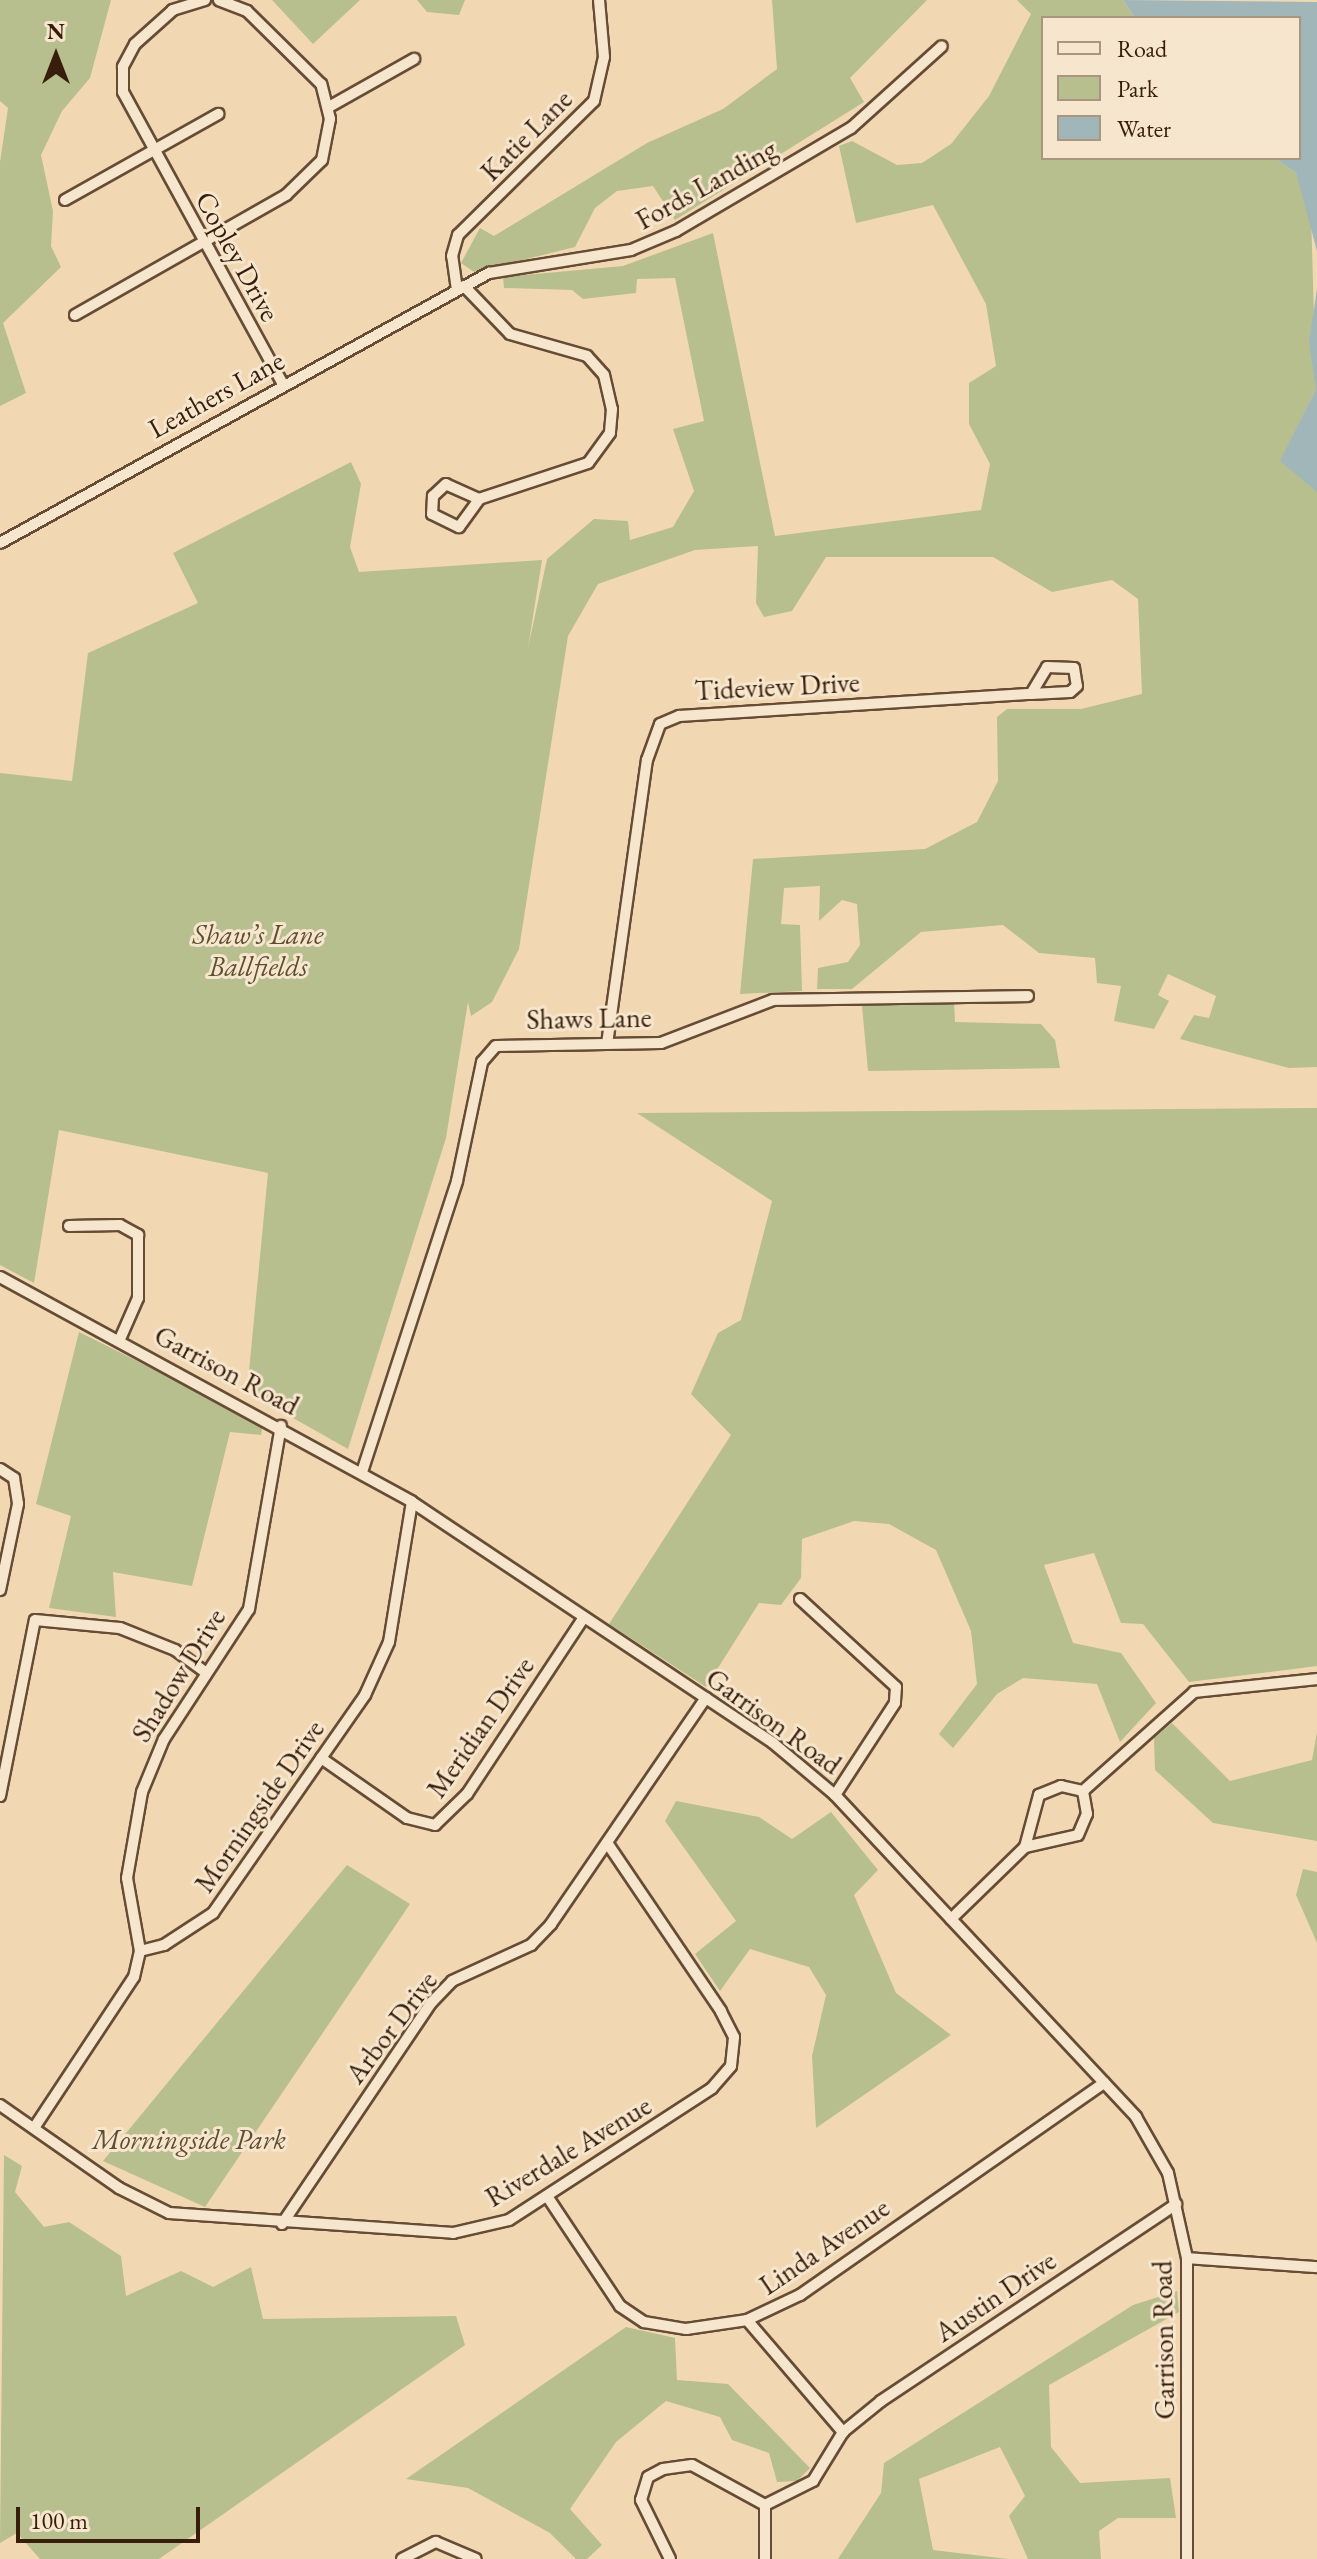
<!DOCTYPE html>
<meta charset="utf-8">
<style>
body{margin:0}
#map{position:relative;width:1317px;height:2559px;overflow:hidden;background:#f1d8b3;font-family:"EB Garamond",serif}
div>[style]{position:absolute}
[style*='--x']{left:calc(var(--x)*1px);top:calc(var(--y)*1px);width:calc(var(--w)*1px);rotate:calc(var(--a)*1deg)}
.green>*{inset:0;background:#b8bf8e}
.water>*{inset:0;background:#a1b6b8}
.roads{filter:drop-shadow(2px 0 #674c35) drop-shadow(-2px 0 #674c35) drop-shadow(0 2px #674c35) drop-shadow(0 -2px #674c35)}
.street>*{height:10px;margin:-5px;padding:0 5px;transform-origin:5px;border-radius:5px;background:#f6e6ce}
span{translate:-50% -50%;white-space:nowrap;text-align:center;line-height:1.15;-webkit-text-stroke:6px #f6e6ce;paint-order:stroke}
.street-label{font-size:28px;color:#391d0b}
.park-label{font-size:28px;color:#5f4e32;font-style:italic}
.legend{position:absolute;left:1041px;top:16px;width:260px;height:144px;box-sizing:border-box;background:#f6e6ce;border:2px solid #aa9680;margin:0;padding:10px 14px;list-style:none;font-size:24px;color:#391d0b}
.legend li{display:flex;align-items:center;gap:16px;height:40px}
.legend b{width:40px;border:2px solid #aa9680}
.north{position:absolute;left:16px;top:16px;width:80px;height:80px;-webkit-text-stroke:6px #f6e6ce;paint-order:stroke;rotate:0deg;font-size:22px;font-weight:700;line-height:32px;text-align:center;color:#391d0b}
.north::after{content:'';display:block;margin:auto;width:28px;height:36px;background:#391d0b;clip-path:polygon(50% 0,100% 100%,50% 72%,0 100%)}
.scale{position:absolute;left:16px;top:2507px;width:184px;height:36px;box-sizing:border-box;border:4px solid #391d0b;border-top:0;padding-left:10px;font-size:24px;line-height:28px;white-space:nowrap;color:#391d0b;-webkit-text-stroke:6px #f6e6ce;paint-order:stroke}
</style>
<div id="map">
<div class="green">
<i style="clip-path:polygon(0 0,111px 0,90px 78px,62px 111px,41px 155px,53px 211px,51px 246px,61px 267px,3px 323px,26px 393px,0 406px,0 162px,8px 108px,0 101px)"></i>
<i style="clip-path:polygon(272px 0,360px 0,313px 44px)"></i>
<i style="clip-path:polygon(417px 0,465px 0,459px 15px,427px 12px)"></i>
<i style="clip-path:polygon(772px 0,927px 0,850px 78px,864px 102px,675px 220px,653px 186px,617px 191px,595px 208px,575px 247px,474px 272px,461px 263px,480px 228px,494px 236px,647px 143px,723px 109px,777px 69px)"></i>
<i style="clip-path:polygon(1017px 0,1123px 0,1135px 18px,1043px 18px,1043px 158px,1275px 158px,1296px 173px,1311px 211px,1316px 389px,1281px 461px,1317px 491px,1317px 1067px,1289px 1068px,1180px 1039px,1194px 1015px,1209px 1018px,1216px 996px,1168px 974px,1158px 995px,1169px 1001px,1154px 1029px,1114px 1021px,1121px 986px,1097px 983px,1095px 958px,1039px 953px,1003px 925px,921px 932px,852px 989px,817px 989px,818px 968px,848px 962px,860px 945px,857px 904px,842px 900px,819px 921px,820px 886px,784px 888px,781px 924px,800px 925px,802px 991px,740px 994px,753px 859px,925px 849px,977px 822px,998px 781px,997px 717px,1007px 709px,1081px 709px,1142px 694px,1138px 599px,1112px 580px,1052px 592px,993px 557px,826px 557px,792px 611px,764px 617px,756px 603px,758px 546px,695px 550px,598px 584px,568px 636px,519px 949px,492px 1002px,471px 1016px,468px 1002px,446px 1138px,348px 1449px,247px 1392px,268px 1173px,59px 1130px,34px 1283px,0 1265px,0 773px,72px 781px,88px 653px,198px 603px,173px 553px,351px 462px,361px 484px,350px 547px,359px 572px,542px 560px,528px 648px,547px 559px,594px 519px,628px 521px,630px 540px,673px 527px,694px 491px,673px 429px,704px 421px,675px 278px,637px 279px,636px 293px,583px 299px,572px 290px,504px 288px,503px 277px,623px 266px,713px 233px,775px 536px,981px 510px,990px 464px,969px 424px,969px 383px,996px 366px,986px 304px,933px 205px,856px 223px,839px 146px,852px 141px,897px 165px,922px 163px,951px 144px,989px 96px,1031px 14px)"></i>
<i style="clip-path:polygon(954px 1002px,955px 1022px,1041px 1024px,1055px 1040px,1060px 1068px,868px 1071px,862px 1006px)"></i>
<i style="clip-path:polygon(1317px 1108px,1317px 1666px,1189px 1682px,1143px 1624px,1121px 1623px,1094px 1553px,1044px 1565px,1073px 1643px,1121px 1653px,1156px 1703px,1120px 1742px,1097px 1684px,1023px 1678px,997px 1694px,953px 1748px,939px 1734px,977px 1684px,971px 1631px,936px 1550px,889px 1524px,854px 1521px,802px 1539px,801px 1578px,781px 1605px,759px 1603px,706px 1687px,609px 1624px,731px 1435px,691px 1394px,718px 1333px,741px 1320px,772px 1201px,637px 1113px)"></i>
<i style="clip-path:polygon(79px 1332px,263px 1424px,261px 1435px,230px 1432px,192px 1586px,113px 1572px,116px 1617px,49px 1608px,71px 1516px,36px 1504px)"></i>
<i style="clip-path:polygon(1172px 1723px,1230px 1781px,1312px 1760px,1317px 1732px,1317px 1841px,1213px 1823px,1155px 1770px,1154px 1738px)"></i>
<i style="clip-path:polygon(676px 1801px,759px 1817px,792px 1839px,831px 1812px,878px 1870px,854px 1895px,896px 1993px,951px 2035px,816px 2128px,812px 2056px,826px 1995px,809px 1967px,750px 1949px,720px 1991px,695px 1954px,736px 1921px,665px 1821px)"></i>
<i style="clip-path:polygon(347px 1865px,410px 1904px,205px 2207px,103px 2161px)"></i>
<i style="clip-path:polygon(1303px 1869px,1317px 1872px,1317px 1943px,1296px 1895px)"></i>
<i style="clip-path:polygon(4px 2155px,22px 2166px,15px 2192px,44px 2227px,69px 2222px,121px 2256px,126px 2296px,181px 2271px,213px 2287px,251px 2267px,263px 2319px,456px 2316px,465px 2345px,159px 2559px,40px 2559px,17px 2533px,0 2543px)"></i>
<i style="clip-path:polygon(1177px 2291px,1179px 2312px,1049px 2385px,1051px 2447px,1080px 2483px,1170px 2478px,1176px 2518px,1118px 2518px,1099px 2531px,1101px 2559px,1028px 2559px,1009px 2516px,1025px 2496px,1000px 2447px,919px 2479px,933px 2550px,1008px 2559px,838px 2559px,881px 2493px,884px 2463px,1133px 2305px)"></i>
<i style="clip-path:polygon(626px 2327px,675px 2338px,677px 2380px,728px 2384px,810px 2468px,797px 2481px,777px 2482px,769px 2453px,732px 2440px,720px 2417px,666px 2401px,616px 2442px,570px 2509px,602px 2545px,587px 2559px,576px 2559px,550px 2533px,468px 2488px,406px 2479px)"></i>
</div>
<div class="water">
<i style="clip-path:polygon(1123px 0,1317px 2px,1317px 251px,1296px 173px,1275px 158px,1299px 158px,1299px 18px,1135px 18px)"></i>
<i style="clip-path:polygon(1317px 289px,1317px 492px,1280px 461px,1316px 389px,1309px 342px)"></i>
</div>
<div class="roads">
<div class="street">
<i style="--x:205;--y:0;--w:34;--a:163"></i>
<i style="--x:173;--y:10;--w:51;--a:138.2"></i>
<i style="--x:135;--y:44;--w:26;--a:118"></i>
<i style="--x:123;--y:67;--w:25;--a:90"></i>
<i style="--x:123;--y:92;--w:333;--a:61.3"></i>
<i style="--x:329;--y:107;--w:98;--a:-29.5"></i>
<i style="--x:65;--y:200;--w:176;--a:-29.3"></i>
<i style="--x:464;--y:286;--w:66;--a:46.2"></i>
<i style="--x:510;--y:334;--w:80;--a:15.9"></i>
<i style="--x:587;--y:356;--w:25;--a:48"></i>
<i style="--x:604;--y:375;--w:35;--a:77"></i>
<i style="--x:612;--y:409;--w:24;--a:95"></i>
<i style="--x:610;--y:433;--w:37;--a:126"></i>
<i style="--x:588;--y:463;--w:115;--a:161.7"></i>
<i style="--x:479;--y:499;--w:36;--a:-156"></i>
<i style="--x:446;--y:484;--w:18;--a:137"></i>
<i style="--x:433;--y:496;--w:18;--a:93"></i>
<i style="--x:432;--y:514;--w:30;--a:26"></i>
<i style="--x:459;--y:527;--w:34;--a:-54"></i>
<i style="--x:457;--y:290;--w:34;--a:-98"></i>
<i style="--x:452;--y:256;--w:22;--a:-74"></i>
<i style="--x:458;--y:235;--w:191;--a:-44.6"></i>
<i style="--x:594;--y:101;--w:45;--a:-77.2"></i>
<i style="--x:604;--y:57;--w:57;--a:-95"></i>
<i style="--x:75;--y:315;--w:243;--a:-29.6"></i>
<i style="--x:286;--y:195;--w:50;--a:-44.2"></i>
<i style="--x:322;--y:160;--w:42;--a:-79"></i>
<i style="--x:330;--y:119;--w:36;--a:-104"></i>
<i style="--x:321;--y:84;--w:104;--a:-135.4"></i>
<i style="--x:247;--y:11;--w:30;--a:-159"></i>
<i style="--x:0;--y:543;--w:559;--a:-28.91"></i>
<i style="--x:489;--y:273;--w:144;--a:-9.2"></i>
<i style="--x:631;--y:250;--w:49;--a:-22.9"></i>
<i style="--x:676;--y:231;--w:203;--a:-30.5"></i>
<i style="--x:851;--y:128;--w:122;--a:-42"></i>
<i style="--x:607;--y:1044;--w:287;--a:-82"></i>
<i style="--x:647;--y:760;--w:38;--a:-70"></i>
<i style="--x:660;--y:724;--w:21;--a:-23"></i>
<i style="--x:679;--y:716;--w:353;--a:-3.6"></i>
<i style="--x:1031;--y:694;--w:31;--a:-59"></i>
<i style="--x:1047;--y:667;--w:27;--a:2"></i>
<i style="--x:1074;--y:668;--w:18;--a:81"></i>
<i style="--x:1077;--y:686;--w:9;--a:139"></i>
<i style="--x:1070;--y:692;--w:39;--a:177"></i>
<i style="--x:69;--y:1226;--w:51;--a:-1.1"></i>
<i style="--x:120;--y:1225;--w:21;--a:29"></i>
<i style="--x:138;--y:1235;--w:63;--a:90"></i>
<i style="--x:138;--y:1298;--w:45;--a:113.7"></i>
<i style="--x:0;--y:1277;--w:469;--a:28.6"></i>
<i style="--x:412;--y:1502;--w:434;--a:33.7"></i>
<i style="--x:773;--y:1743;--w:81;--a:40"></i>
<i style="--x:835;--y:1795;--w:441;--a:46.9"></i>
<i style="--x:1136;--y:2117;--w:64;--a:60.3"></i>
<i style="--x:1168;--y:2173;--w:87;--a:77.4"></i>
<i style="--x:1187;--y:2258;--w:301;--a:90"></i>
<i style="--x:0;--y:1469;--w:17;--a:33"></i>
<i style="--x:14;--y:1478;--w:26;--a:81"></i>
<i style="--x:18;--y:1504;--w:88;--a:101.8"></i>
<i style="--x:362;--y:1472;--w:306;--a:-71.9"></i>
<i style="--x:457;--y:1181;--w:122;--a:-78.1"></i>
<i style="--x:482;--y:1062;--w:21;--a:-49"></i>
<i style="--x:496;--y:1046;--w:165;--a:-1"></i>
<i style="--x:661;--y:1043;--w:120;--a:-21"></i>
<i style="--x:773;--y:1000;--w:255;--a:-0.9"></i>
<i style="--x:800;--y:1599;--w:130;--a:42.5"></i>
<i style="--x:896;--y:1687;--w:16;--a:94"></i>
<i style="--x:895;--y:1703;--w:110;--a:123.1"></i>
<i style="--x:321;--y:1758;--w:105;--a:34.9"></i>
<i style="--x:407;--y:1818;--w:29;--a:14"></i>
<i style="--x:435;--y:1825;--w:45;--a:-44.1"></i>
<i style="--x:467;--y:1794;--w:209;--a:-56.5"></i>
<i style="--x:1083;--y:1791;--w:149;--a:-41.7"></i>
<i style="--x:1194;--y:1692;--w:124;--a:-6"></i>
<i style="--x:0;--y:1796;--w:179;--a:-78.8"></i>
<i style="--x:35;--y:1620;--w:85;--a:5.4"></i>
<i style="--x:120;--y:1628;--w:59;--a:21.8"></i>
<i style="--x:175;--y:1650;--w:39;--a:36"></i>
<i style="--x:1025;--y:1847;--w:54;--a:-12.8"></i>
<i style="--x:1078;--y:1835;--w:23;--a:-67"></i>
<i style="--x:1087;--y:1814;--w:23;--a:-100"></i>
<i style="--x:951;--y:1919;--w:103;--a:-44.2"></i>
<i style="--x:1025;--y:1847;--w:54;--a:-74.9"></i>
<i style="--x:1039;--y:1795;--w:24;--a:-22"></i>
<i style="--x:1061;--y:1786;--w:23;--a:13"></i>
<i style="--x:140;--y:1951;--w:25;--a:-14"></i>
<i style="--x:164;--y:1945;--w:59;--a:-33.1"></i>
<i style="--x:213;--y:1913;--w:266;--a:-55.1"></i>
<i style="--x:365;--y:1695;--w:58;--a:-65.6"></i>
<i style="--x:389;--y:1642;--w:142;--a:-80.7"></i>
<i style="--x:0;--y:2105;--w:145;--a:34.9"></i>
<i style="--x:119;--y:2188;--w:56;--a:26.6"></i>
<i style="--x:169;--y:2213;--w:285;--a:4"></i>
<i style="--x:453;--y:2233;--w:57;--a:-13.1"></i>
<i style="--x:509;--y:2220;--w:242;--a:-33"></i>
<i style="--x:712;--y:2088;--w:29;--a:-49"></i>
<i style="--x:731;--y:2066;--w:29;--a:-84"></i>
<i style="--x:734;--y:2037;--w:29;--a:-117"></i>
<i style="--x:721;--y:2011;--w:202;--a:-124.1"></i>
<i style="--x:34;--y:2128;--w:181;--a:-56.5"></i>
<i style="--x:134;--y:1977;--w:27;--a:-77"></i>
<i style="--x:140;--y:1951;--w:74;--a:-100.1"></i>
<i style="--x:127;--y:1878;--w:87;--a:-80.1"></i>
<i style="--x:142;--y:1792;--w:57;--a:-67.5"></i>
<i style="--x:164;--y:1739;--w:155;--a:-56.8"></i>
<i style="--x:249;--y:1609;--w:186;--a:-80.1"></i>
<i style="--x:547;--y:2196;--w:132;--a:56.4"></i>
<i style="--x:620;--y:2306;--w:29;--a:34"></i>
<i style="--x:644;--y:2322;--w:43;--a:9.5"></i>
<i style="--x:686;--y:2329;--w:62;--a:-8.4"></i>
<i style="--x:747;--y:2320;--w:59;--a:-25.3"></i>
<i style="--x:800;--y:2295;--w:371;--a:-34.9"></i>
<i style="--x:282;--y:2224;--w:268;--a:-56"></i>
<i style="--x:432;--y:2002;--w:29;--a:-46"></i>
<i style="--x:452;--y:1981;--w:87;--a:-24.5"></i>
<i style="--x:531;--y:1945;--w:29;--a:-46"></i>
<i style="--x:551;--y:1924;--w:274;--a:-55.6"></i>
<i style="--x:1187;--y:2258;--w:130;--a:4"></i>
<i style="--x:747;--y:2320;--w:148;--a:49.4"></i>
<i style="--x:765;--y:2505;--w:54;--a:-26.6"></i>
<i style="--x:813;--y:2481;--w:57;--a:-58.5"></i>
<i style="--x:843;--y:2432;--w:49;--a:-39.2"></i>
<i style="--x:881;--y:2401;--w:355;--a:-33.7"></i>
<i style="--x:765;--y:2505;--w:54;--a:90"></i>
<i style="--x:402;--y:2559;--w:38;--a:-27"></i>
<i style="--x:436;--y:2542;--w:43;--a:23"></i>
<i style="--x:670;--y:2559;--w:66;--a:-116.2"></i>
<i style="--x:641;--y:2500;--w:24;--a:-73"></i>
<i style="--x:648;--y:2477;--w:17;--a:-28"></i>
<i style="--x:663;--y:2469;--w:29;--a:-8"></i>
<i style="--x:692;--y:2465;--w:83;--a:28.7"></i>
</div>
</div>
<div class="street-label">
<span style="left:526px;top:135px;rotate:-45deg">Katie Lane</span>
<span style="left:706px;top:184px;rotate:-29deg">Fords Landing</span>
<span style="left:238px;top:256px;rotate:61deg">Copley Drive</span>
<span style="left:216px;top:394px;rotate:-29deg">Leathers Lane</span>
<span style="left:777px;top:686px;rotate:-3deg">Tideview Drive</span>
<span style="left:589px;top:1018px;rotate:-1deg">Shaws Lane</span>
<span style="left:227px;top:1370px;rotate:28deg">Garrison Road</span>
<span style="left:178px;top:1675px;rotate:-58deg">Shadow Drive</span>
<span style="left:774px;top:1721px;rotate:36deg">Garrison Road</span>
<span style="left:480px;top:1727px;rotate:-55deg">Meridian Drive</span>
<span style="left:259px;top:1806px;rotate:-55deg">Morningside Drive</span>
<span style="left:391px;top:2027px;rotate:-53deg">Arbor Drive</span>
<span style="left:568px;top:2151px;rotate:-31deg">Riverdale Avenue</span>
<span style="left:824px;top:2246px;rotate:-34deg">Linda Avenue</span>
<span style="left:995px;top:2296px;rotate:-34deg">Austin Drive</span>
<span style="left:1163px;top:2340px;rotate:-91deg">Garrison Road</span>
</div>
<div class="park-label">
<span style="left:258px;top:950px">Shaw’s Lane<br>Ballfields</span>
<span style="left:189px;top:2139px">Morningside Park</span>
</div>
<ul class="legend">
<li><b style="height:10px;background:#f6e6ce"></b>Road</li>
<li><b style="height:22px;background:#b8bf8e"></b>Park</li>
<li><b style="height:22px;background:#a1b6b8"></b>Water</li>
</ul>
<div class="north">N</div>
<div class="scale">100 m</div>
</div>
